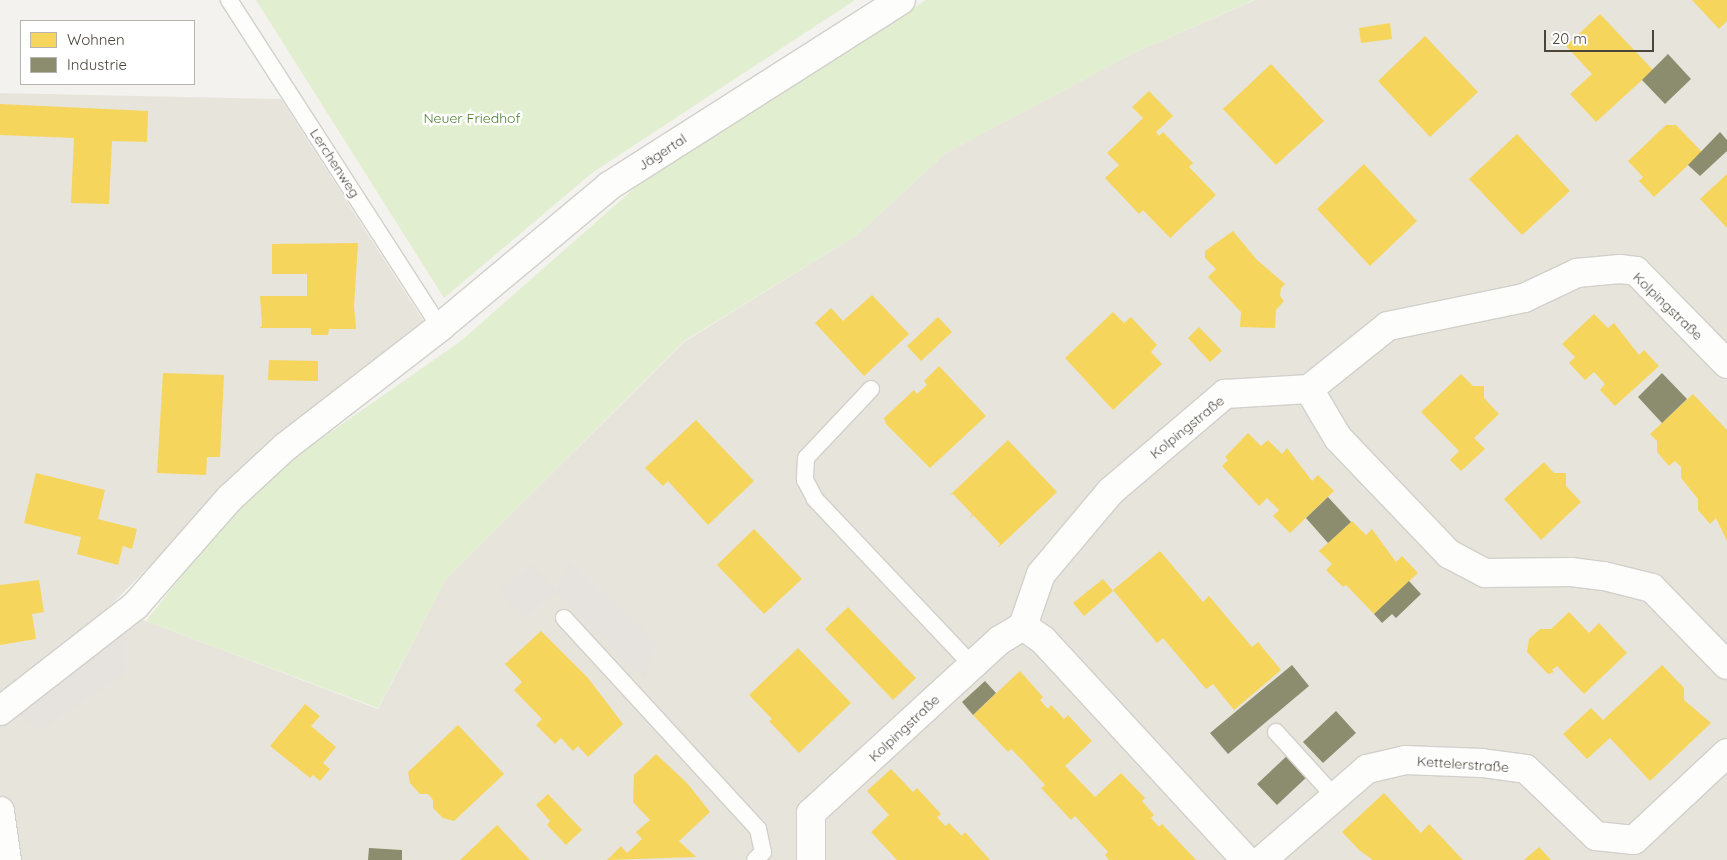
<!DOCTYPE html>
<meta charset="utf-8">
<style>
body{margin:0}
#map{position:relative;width:1727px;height:860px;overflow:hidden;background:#f4f2ee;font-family:Quicksand,sans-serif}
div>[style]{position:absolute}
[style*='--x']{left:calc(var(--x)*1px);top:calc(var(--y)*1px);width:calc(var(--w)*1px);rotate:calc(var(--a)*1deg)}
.residential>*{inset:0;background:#e7e4dc}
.green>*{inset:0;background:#e1eecf}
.parking>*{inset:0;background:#e6e3df}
.homes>*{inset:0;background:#f6d55c}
.industry>*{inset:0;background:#8c8c6e}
.roads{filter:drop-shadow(1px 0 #d2d0cb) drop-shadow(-1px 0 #d2d0cb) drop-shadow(0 1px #d2d0cb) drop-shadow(0 -1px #d2d0cb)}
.service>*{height:16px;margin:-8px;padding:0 8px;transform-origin:8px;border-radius:8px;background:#fdfdfc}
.minor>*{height:28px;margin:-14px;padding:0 14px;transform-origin:14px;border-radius:14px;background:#fdfdfc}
span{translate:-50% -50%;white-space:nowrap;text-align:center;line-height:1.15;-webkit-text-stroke:5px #fff;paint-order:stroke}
.park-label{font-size:14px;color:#4a7f2a}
.street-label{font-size:14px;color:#4b4439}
.legend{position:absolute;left:20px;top:20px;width:175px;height:65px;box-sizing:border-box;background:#fff;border:1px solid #b7b4b0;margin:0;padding:6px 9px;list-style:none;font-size:15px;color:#4b4439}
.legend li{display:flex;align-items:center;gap:10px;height:25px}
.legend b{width:25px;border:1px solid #b7b4b0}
.scale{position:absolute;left:1544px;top:30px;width:110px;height:22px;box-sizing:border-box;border:2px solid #4b4439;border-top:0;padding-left:6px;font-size:15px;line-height:18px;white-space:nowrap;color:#4b4439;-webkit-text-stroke:4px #fff;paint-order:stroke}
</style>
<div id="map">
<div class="residential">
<i style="clip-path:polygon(1255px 0,1727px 0,1727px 860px,0 860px,0 93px,281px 99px,426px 325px,253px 462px,109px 607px,378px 709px,446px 579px,684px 342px,857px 235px,946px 153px,1134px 53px)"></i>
</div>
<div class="green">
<i style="clip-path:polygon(256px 0,855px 0,592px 173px,444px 298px)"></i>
<i style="clip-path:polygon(926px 0,1254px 0,1134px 53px,946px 153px,857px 235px,684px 341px,446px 579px,378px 708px,146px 621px,216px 533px,279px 468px,461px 341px,646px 178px)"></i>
</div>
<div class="parking">
<i style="clip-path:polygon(569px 559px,657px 644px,644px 679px,556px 592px,526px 619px,499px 591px,532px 564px,556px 591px)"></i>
<i style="clip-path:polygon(124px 631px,126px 672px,39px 731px,18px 713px)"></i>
</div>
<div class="homes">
<i style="clip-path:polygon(1692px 0,1727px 0,1727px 21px,1719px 29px)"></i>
<i style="clip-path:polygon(1600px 14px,1653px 70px,1596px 122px,1570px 94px,1592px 74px,1566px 46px)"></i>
<i style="clip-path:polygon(1390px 23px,1392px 39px,1361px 43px,1359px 28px)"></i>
<i style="clip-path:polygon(1425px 36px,1478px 92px,1430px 137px,1378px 81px)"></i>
<i style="clip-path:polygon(1271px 64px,1324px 121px,1276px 165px,1223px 109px)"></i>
<i style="clip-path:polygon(1149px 91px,1173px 116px,1156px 132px,1159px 136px,1163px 132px,1193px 163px,1189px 167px,1216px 195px,1170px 238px,1143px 210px,1139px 214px,1105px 178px,1119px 165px,1107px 153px,1143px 118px,1132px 107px)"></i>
<i style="clip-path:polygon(0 104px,148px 111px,147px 142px,112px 141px,109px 204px,71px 203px,74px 138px,0 135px)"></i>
<i style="clip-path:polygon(1666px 125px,1676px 125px,1702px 152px,1654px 197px,1639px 181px,1643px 177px,1628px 161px)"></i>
<i style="clip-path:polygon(1517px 134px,1570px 191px,1522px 235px,1469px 179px)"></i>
<i style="clip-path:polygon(1364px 164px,1417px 221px,1370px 266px,1317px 209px)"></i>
<i style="clip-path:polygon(1727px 174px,1727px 228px,1700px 199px)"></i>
<i style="clip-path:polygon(1233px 231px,1257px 260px,1285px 284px,1281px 288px,1280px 296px,1284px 301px,1276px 310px,1275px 328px,1240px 327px,1241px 312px,1208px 277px,1216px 269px,1205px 258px,1205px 251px)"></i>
<i style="clip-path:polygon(358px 243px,354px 306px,356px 329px,329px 329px,328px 335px,311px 335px,311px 328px,259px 328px,262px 326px,260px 296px,307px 296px,307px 274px,272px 274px,272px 244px)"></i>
<i style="clip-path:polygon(872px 295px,909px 334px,864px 376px,815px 323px,831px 308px,843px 321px)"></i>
<i style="clip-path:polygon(1113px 312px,1124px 323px,1131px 317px,1157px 345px,1151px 352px,1162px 364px,1113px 410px,1065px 358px)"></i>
<i style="clip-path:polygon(1594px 314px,1608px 328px,1614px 323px,1639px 355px,1644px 350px,1659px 366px,1615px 406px,1600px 390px,1605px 384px,1594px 372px,1585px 380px,1569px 363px,1575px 357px,1562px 344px)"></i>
<i style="clip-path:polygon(938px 317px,952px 332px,921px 361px,907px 346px)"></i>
<i style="clip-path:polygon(1199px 327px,1222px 351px,1210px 362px,1188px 338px)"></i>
<i style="clip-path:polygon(269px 360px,318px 361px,318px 381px,268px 380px)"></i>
<i style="clip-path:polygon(939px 366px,986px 416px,930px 468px,886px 424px,884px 418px,914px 390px,917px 394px,927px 385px,924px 381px)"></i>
<i style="clip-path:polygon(163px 373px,224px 375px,220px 457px,207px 457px,206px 475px,157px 473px)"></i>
<i style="clip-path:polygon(1461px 374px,1473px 386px,1484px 386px,1484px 398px,1499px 414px,1474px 438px,1485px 449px,1461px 471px,1450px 460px,1459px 451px,1421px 412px)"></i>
<i style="clip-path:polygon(1693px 394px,1727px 430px,1727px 541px,1716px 518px,1710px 524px,1698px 510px,1698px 499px,1681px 478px,1681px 467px,1675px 461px,1669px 466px,1657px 452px,1657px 441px,1650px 434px)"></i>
<i style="clip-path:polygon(696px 420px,754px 481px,708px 525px,668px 481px,663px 486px,645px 468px)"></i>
<i style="clip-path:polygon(1248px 433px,1261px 446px,1268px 440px,1282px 454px,1287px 448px,1312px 481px,1318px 475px,1334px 491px,1290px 533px,1273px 516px,1279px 510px,1267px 498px,1259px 506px,1222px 466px,1228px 460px,1225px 457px)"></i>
<i style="clip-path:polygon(1008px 440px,1057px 492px,998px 548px,1000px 544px,973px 515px,969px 519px,972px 514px,953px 494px,950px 495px)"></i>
<i style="clip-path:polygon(1544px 462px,1554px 473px,1566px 473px,1566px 486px,1581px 502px,1541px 540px,1504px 499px)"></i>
<i style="clip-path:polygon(36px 473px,105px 490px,98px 519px,137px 529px,132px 549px,123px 546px,118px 565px,77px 554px,81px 537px,24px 523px)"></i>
<i style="clip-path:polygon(1352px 521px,1366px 535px,1372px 529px,1396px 562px,1402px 556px,1418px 573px,1374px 614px,1346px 585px,1343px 587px,1326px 570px,1332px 564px,1319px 551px)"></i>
<i style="clip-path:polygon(754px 529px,802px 579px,764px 614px,717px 565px)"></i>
<i style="clip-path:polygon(1160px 551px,1203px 602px,1209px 596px,1252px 647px,1258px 642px,1281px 670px,1234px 710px,1213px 684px,1206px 689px,1163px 638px,1157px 643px,1113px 590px)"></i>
<i style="clip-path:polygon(1103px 579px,1113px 591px,1084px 616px,1073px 603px)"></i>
<i style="clip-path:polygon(39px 580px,44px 612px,32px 614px,36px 639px,0 645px,0 585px)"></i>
<i style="clip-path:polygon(848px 607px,916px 678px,893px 700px,825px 629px)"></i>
<i style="clip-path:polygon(1569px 612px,1589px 633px,1599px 623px,1627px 653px,1584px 694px,1557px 666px,1552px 670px,1554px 672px,1548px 674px,1527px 652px,1529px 639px,1540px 629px,1551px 629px)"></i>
<i style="clip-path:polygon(541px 631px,588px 678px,623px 724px,588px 757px,578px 746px,573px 751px,561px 738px,555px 744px,536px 725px,542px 719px,514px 690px,522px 682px,505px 664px)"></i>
<i style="clip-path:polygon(798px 648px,851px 703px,799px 753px,769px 721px,772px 719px,749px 695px)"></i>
<i style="clip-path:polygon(1662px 665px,1684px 688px,1684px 700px,1711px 723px,1650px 781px,1610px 738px,1587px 759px,1563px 734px,1591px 708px,1603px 720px)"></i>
<i style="clip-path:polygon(1020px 671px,1043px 697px,1040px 700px,1048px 709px,1051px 705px,1064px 719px,1068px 715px,1092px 741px,1065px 766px,1095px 797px,1121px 773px,1145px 798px,1142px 801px,1154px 815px,1151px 818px,1159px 827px,1162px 824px,1196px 860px,1109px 860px,1105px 855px,1108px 852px,1075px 816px,1071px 820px,1041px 788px,1045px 785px,1022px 760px,1011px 749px,1008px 752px,973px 715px)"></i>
<i style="clip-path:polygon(305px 704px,320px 716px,311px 726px,336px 747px,323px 763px,330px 769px,320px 781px,313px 775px,310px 778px,270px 746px)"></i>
<i style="clip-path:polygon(458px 725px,504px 774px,454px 821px,443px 818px,433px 808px,433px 800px,428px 794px,420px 794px,410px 783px,408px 772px)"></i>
<i style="clip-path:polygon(656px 754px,687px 783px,710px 812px,679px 841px,696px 857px,607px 860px,621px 846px,627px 853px,642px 839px,636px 832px,650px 820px,633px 802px,634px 775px)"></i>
<i style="clip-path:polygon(891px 769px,913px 792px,917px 788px,941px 814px,937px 817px,945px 826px,949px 823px,962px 836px,965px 832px,990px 860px,897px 860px,871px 832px,889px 815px,867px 791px)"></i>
<i style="clip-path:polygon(1384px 793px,1421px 833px,1429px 824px,1463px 860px,1373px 860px,1359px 850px,1342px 832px)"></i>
<i style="clip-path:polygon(548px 794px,582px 830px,566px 845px,547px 825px,550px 821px,536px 805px)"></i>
<i style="clip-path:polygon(497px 825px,530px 860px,460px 860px)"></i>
<i style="clip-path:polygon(1539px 847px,1551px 860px,1524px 860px)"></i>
</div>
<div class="industry">
<i style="clip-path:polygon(1668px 54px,1691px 79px,1665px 104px,1642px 80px)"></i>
<i style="clip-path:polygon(1720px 132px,1727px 140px,1727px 151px,1700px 176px,1688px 165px)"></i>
<i style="clip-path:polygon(1662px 373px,1687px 399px,1662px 423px,1638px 397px)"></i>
<i style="clip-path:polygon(1328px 497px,1351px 522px,1328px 543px,1306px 518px)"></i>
<i style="clip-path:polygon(1409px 581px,1421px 594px,1396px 618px,1392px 614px,1382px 623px,1374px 614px)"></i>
<i style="clip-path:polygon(1292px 665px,1309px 686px,1228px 754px,1210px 733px)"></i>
<i style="clip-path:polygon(985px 681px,996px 693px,973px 715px,962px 702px)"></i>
<i style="clip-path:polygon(1336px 711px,1356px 733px,1323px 763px,1303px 742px)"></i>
<i style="clip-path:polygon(1290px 753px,1310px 774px,1277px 805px,1257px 784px)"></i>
<i style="clip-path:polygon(369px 848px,402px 850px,402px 860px,368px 860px)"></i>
</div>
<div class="roads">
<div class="service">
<i style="--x:229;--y:0;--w:389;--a:57.2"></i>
<i style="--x:871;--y:389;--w:95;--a:133.3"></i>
<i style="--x:806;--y:458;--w:22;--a:93"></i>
<i style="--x:805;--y:480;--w:21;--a:62"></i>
<i style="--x:815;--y:499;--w:228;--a:46.6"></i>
<i style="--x:564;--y:618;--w:287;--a:47.4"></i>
<i style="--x:758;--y:829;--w:24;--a:78"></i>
<i style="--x:763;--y:852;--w:11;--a:135"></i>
<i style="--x:1276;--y:732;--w:88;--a:47.8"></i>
</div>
<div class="minor">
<i style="--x:1309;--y:389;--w:57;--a:59.4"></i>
<i style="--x:1338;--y:438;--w:161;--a:46.3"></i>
<i style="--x:1449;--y:554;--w:41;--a:27.8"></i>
<i style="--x:1485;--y:573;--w:86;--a:-0.7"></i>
<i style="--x:1571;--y:572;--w:33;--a:7"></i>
<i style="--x:1604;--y:576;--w:49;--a:14"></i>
<i style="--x:1652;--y:588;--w:107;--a:45.8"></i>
<i style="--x:1023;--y:626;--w:24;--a:35"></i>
<i style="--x:1043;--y:640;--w:299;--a:47.3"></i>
<i style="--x:0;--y:711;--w:171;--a:-37.9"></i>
<i style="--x:135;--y:606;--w:144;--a:-48.7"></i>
<i style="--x:230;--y:498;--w:75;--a:-42.8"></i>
<i style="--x:285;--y:447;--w:196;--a:-37.7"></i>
<i style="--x:440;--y:327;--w:220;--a:-39.8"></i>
<i style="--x:609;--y:186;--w:346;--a:-32.5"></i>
<i style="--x:0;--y:811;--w:49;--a:81.9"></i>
<i style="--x:811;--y:860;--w:47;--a:-90"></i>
<i style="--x:811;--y:813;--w:256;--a:-42.5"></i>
<i style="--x:1000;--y:640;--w:27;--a:-31"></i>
<i style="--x:1023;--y:626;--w:55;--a:-70.9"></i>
<i style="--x:1041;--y:574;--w:109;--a:-49.9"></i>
<i style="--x:1111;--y:491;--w:150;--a:-40.4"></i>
<i style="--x:1225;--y:394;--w:84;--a:-3.4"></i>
<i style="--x:1309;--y:389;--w:101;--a:-38.6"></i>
<i style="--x:1388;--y:326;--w:139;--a:-11.6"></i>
<i style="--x:1524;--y:298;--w:59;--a:-25.3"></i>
<i style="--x:1577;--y:273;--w:43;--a:-5.3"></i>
<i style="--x:1620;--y:269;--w:16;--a:7"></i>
<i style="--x:1636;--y:271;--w:130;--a:45.6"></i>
<i style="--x:1262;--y:860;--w:139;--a:-40.9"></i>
<i style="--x:1367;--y:769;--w:39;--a:-13"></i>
<i style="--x:1405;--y:760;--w:77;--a:2.2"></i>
<i style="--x:1482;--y:763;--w:44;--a:7.8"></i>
<i style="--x:1526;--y:769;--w:97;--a:43.7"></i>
<i style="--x:1596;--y:836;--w:38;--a:6"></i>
<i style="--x:1634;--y:840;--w:127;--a:-43.1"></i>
</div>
</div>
<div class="park-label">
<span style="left:472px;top:118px">Neuer Friedhof</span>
</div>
<div class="street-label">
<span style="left:662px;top:152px;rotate:-33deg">Jägertal</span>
<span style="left:335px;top:163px;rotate:57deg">Lerchenweg</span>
<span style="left:1668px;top:306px;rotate:44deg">Kolpingstraße</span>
<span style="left:1187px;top:427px;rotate:-39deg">Kolpingstraße</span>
<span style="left:904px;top:728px;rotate:-43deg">Kolpingstraße</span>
<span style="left:1463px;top:764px;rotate:4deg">Kettelerstraße</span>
</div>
<ul class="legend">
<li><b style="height:14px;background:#f6d55c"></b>Wohnen</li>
<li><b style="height:14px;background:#8c8c6e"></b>Industrie</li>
</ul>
<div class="scale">20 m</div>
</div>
